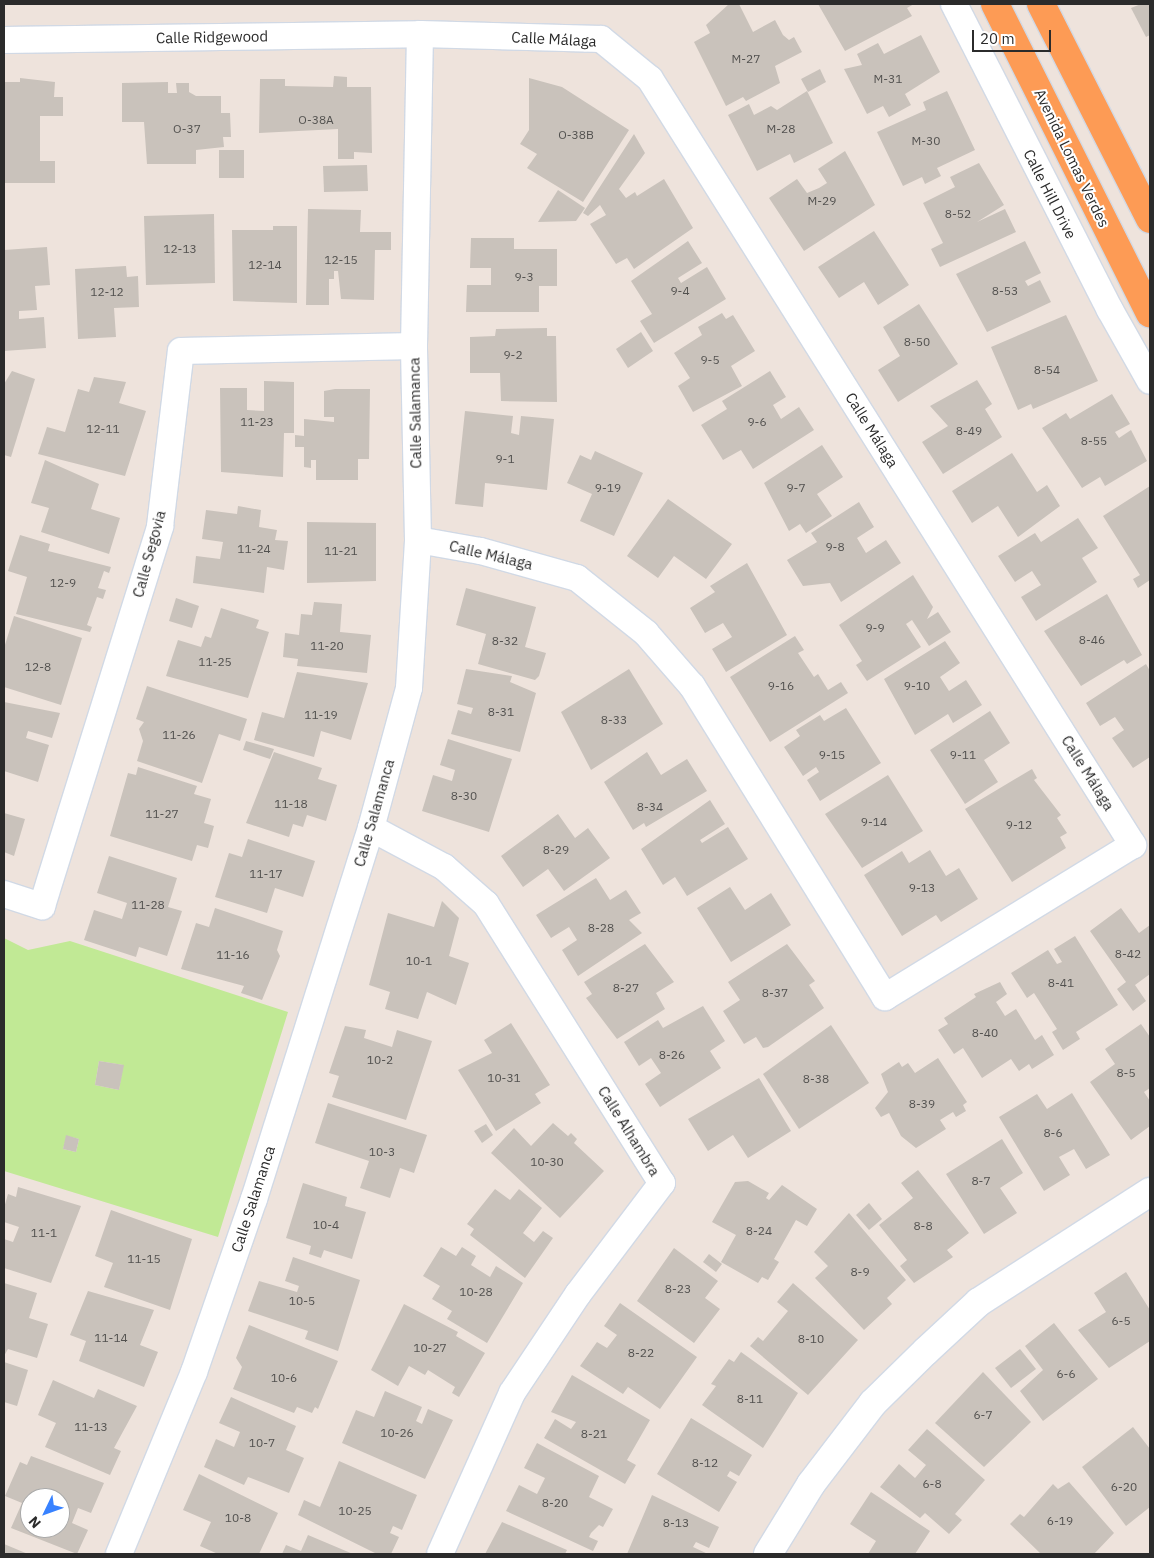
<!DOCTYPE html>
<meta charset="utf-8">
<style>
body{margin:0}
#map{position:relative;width:1154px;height:1558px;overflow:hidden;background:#eee3dc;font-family:"IBM Plex Sans",sans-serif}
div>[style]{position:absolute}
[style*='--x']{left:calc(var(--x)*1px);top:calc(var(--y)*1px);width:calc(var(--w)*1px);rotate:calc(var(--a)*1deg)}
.green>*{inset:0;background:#c1e995}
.building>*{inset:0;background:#c9c2bb}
.roads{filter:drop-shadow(1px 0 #d1d9e5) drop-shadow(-1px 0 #d1d9e5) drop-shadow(0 1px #d1d9e5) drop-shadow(0 -1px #d1d9e5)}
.minor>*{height:26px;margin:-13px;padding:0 13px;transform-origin:13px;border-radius:13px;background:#fff}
.tertiary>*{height:28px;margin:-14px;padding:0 14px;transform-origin:14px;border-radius:14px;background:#fff}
.trunk>*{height:28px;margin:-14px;padding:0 14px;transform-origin:14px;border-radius:14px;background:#fd9b55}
span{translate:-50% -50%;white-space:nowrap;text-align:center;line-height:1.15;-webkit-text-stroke:4px #fff;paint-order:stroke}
.number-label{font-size:12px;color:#52514f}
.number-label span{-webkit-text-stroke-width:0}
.street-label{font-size:15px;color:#2b2b2b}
.frame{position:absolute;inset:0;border:5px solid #2b2b2b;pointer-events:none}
.north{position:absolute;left:20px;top:1488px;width:50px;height:50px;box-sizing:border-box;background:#fff;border:1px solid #aaa;border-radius:50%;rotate:228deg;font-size:14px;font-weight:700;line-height:20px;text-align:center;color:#2b2b2b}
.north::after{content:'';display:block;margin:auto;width:18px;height:22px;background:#3882ff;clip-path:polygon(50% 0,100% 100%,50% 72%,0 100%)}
.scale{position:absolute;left:972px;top:30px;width:79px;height:22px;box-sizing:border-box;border:2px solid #2b2b2b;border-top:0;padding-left:6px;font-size:15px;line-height:18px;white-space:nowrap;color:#2b2b2b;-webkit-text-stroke:4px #fff;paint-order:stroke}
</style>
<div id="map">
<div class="green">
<i style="clip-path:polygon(evenodd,4px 938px,28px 950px,70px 941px,288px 1012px,218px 1237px,4px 1171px,4px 938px,99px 1061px,123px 1065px,119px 1090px,95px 1085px,99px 1061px,4px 938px,67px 1136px,79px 1139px,76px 1152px,63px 1149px,67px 1136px)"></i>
</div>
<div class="building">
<i style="clip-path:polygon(729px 4px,739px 4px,753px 32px,775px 20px,783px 35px,789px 40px,794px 37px,802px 52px,775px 66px,780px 83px,746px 101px,743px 97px,726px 106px,694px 42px,710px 33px,706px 25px)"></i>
<i style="clip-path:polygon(818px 4px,914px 4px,907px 8px,912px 16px,845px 51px)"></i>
<i style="clip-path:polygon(1141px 4px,1150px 4px,1150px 35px,1146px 37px,1131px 8px)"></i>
<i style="clip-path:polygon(921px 35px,940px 72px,905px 94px,911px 105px,889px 117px,883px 106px,867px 114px,844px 69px,862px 65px,857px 54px,878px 43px,884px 54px)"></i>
<i style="clip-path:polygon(820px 69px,826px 82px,808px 92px,801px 79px)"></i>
<i style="clip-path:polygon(334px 76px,347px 77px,347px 87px,371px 87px,372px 153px,354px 152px,354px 159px,338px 159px,338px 129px,259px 133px,260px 79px,285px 79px,285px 86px,333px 87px)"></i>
<i style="clip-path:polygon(20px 78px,55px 82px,54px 97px,63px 97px,63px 116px,40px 116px,40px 161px,55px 161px,55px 183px,4px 183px,4px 82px,20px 82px)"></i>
<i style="clip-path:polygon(529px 78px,562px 87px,629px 130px,583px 202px,527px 168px,537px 154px,520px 144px,529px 130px)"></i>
<i style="clip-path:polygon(168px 82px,168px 93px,177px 93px,176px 83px,189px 83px,189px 92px,196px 96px,221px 96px,221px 113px,230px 113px,231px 137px,223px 137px,224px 147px,196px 150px,196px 164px,147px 164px,144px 122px,122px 122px,122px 83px)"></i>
<i style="clip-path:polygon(807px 91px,833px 143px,794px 163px,790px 154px,757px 171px,728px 115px,749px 104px,754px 115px,771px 106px,777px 110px)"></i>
<i style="clip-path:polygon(947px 91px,975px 150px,937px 168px,941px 176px,925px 184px,922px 177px,903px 186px,877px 132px,926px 110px,923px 102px)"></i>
<i style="clip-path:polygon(634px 134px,645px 153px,619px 189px,626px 198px,635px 192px,637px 196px,664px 179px,693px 228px,634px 269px,627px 258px,616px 264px,590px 224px,606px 215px,600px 205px,588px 216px,583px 213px)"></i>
<i style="clip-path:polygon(219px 150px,244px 150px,244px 178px,219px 178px)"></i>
<i style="clip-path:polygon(845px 151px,875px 205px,804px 251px,769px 198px,797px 179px,807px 193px,819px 188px,827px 183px,818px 169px)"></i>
<i style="clip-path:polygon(979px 163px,1004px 205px,977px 222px,1005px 209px,1016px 232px,940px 267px,931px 249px,943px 243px,923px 203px,955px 187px,950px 177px)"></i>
<i style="clip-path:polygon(367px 165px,368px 191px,324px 192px,323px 166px)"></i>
<i style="clip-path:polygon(558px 190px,585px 208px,576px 221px,538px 222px)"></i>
<i style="clip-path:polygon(308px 209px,361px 210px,360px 232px,391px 232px,391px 250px,375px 250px,374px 300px,341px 299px,338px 271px,334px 271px,334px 279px,329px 279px,329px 305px,306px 305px)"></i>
<i style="clip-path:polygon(214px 214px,215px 283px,146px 285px,144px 216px)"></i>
<i style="clip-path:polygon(273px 226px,297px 226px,297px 303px,233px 301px,232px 230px,273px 230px)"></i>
<i style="clip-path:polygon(874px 231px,909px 285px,878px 305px,864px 282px,839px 298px,818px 267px)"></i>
<i style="clip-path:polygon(471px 238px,514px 238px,514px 249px,557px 249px,557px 286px,539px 286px,539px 312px,466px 312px,467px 285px,491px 285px,491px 268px,470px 268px)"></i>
<i style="clip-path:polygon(688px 241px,702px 263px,678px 278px,681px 283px,707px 267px,726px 299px,654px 343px,640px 321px,652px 314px,631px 281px)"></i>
<i style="clip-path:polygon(1025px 241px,1041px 273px,1025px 281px,1028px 286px,1040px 280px,1051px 302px,987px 332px,956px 274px)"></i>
<i style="clip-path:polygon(47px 247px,50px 285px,35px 286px,37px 310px,19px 311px,19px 319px,44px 317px,46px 348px,4px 351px,4px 250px)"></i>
<i style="clip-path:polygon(126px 266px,127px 277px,138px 276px,139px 307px,114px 308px,116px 337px,78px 339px,75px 269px)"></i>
<i style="clip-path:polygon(919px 304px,958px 364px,898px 402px,878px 370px,900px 356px,883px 327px)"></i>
<i style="clip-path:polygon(722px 313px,726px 319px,733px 315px,755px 351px,731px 366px,742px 386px,693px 412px,678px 386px,690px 378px,674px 353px,702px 335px,698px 327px)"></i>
<i style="clip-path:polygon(1066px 315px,1098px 381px,1033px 409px,1031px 404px,1018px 410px,991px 347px)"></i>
<i style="clip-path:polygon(547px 328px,547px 336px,556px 336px,557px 402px,501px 401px,500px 373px,470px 373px,470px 337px,495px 336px,496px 329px)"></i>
<i style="clip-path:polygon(641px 332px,653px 351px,628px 368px,616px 349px)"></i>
<i style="clip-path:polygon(12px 371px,35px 379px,11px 457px,4px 455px,4px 384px)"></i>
<i style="clip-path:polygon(770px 371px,786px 397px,773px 405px,781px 419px,799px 407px,814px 430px,753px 469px,741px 450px,723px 460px,701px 425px,727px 409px,722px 401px)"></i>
<i style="clip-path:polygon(94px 377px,126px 382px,119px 403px,146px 411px,125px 476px,38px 454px,47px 427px,65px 432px,78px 389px,89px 392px)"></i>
<i style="clip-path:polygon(977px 380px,992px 404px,985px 409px,1002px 437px,943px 474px,922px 442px,948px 426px,930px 406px)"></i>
<i style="clip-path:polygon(264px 381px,294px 382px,294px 433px,284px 433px,283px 477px,221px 472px,220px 388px,247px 388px,247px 410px,264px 411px)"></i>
<i style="clip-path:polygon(335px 389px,370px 389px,369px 459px,358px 459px,358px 480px,316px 480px,316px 460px,311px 460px,311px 468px,304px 467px,304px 447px,295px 447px,295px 435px,304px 436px,304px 419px,334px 422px,334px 417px,324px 417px,324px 391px)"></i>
<i style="clip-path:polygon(1112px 394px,1130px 424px,1115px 432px,1119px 438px,1131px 430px,1147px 461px,1105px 486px,1100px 477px,1082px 488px,1042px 428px,1066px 413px,1070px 419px)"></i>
<i style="clip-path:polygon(465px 411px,513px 416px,511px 433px,519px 435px,521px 416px,554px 419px,547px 490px,485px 483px,483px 507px,455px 504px)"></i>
<i style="clip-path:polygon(822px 445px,843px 477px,817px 494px,832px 516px,806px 533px,800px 524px,789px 531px,764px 483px)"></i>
<i style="clip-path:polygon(595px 451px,643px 473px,614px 536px,580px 521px,592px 494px,567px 483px,580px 455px,591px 460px)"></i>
<i style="clip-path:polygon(1012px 453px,1037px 492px,1047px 485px,1060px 506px,1018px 537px,998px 506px,972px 523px,952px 491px)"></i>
<i style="clip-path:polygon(45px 460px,99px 484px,91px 509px,120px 518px,109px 554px,41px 532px,49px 508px,31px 503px)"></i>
<i style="clip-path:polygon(1150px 486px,1150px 580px,1138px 588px,1133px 579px,1140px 575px,1103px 516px)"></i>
<i style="clip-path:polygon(668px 499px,732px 544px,706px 579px,674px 556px,658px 578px,627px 556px)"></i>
<i style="clip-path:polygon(859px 502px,874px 527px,857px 538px,866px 553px,886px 540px,901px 563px,841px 602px,830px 583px,803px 586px,787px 560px,817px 542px,811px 533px)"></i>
<i style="clip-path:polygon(238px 506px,261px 510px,259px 527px,277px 530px,275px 540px,288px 541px,284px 570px,267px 567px,264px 593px,193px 583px,196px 556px,220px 559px,223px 542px,202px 539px,206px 510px,237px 514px)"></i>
<i style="clip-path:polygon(1078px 518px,1098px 548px,1082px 558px,1097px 582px,1036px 621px,1021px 597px,1041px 585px,1032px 571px,1015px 582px,998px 556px,1035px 533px,1041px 542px)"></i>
<i style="clip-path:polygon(307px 522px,376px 523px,376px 581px,307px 583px)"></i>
<i style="clip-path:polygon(20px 535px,50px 544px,48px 551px,111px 567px,109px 573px,104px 571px,98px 588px,106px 590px,103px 599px,97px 597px,87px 625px,92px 627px,90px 632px,16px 614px,27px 577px,8px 571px)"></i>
<i style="clip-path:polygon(747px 563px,787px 635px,726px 672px,712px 649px,732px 637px,723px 623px,705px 633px,690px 608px,715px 592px,710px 586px)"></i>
<i style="clip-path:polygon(913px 575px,933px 607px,927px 619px,938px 612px,951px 632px,929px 646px,912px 620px,906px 624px,921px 647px,867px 681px,856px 665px,862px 661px,839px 625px)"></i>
<i style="clip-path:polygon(466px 588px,536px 607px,525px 647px,546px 653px,539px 676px,535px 680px,478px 664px,486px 634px,456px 625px)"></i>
<i style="clip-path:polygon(1107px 594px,1142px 655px,1127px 664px,1124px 660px,1081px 686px,1044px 631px)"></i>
<i style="clip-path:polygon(176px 598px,199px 606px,192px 628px,169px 621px)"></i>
<i style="clip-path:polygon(314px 602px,342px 604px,340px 632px,371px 635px,367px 673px,297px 666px,298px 659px,283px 657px,285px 633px,299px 635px,301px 614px,312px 615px)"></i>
<i style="clip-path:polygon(221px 608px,259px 620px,256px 628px,269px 632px,248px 698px,166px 676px,178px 640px,201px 647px,205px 636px,211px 638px)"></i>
<i style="clip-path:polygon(14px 616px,82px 638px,61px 705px,4px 687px,4px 648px)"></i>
<i style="clip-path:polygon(795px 636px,804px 650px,798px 653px,814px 677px,818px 674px,828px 690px,841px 682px,848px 693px,770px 742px,730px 677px)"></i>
<i style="clip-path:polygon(945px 641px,960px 663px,940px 677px,949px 691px,966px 680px,982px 705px,953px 723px,948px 714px,915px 735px,884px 679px)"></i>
<i style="clip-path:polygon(1146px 664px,1150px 671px,1150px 757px,1133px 768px,1112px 738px,1124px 730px,1115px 717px,1100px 726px,1086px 703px)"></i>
<i style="clip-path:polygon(466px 669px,512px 676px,510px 682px,536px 693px,520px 752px,451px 734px,458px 710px,471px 714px,473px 708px,457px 704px)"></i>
<i style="clip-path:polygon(629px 669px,663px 724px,591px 770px,561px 712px)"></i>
<i style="clip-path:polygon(297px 672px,368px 683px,351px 740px,321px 731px,314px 757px,254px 740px,262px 712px,284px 718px)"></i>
<i style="clip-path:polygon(147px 686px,247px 719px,240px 741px,219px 734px,202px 783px,137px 761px,143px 741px,139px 729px,144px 722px,136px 719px)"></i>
<i style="clip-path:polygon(4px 702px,60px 713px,52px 738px,28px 731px,26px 738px,49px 745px,38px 782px,4px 771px)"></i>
<i style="clip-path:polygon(846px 708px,881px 763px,820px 801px,807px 780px,819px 772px,816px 767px,803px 776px,784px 747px,800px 736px,796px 730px,820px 715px,824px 721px)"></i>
<i style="clip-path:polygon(990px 711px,1010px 743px,984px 760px,998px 782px,965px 804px,930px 750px)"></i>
<i style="clip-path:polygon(448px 739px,512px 759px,489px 832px,422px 811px,433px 775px,452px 781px,455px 770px,440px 765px)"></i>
<i style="clip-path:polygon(246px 741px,274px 749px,270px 759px,243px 750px)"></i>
<i style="clip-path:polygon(274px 752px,322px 768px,318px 779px,337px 785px,326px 821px,307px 815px,303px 827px,293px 824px,289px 837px,246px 823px)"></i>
<i style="clip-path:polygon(647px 752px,661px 775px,687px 759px,707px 791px,646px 827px,644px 823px,633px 830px,604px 782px)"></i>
<i style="clip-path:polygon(138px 767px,197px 786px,194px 794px,211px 799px,204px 823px,214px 826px,208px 848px,197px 845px,192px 861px,110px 836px,128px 773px,136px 775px)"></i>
<i style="clip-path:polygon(1032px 769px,1037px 778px,1034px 780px,1061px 815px,1057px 818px,1067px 833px,1060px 837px,1066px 848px,1012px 882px,965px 809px)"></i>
<i style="clip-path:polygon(888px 775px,923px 831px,862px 868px,825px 814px)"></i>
<i style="clip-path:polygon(710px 800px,725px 824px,700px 840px,702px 843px,728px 827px,748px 859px,687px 896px,675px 877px,663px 885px,641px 849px)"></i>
<i style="clip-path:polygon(4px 813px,25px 819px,14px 856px,4px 852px)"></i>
<i style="clip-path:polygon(558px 814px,575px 838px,588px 828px,610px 858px,564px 891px,548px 869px,523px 887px,501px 856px)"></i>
<i style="clip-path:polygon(248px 839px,315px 861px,303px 897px,275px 888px,267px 913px,215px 897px,229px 853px,242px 857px)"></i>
<i style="clip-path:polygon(930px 850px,946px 876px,959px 868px,978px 899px,941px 922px,936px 915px,902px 936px,864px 875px,902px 851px,909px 863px)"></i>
<i style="clip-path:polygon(109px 856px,177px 878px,168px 907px,182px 911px,167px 956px,139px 947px,136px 957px,84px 940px,94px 910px,122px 919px,127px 903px,97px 893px)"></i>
<i style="clip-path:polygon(596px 878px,610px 900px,626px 890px,641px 913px,629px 920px,642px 933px,578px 976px,562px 950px,577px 940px,569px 927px,551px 938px,536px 915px)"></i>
<i style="clip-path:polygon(730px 887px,745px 910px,771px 893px,791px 925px,731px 962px,697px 908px)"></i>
<i style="clip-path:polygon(442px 901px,459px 918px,449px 956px,469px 963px,456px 1005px,427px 992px,418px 1019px,385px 1009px,390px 992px,369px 985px,388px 913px,434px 927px)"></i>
<i style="clip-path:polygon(215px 908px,283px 931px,277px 950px,280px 956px,262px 1000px,241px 993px,244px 986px,181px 969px,196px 923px,209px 927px)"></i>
<i style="clip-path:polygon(1121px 908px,1139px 933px,1150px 925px,1150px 974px,1135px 985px,1146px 1001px,1133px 1011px,1117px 989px,1126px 982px,1090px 931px)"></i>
<i style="clip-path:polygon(1075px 936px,1118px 1005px,1076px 1032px,1080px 1039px,1063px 1050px,1052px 1032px,1057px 1029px,1034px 993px,1027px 998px,1011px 973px,1048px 950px,1057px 964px,1062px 962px,1054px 949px)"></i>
<i style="clip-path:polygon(645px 944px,674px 982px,656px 993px,665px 1009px,617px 1039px,586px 998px,592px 994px,584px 982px)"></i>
<i style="clip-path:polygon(787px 944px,815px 981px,809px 985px,824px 1008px,768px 1047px,763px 1048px,756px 1037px,744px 1044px,723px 1011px,740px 1000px,728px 982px)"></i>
<i style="clip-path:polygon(1000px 982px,1007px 994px,996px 1002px,1005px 1016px,1016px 1009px,1035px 1040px,1042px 1035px,1054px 1055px,1032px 1069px,1029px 1064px,1019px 1071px,1011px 1059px,982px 1078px,963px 1048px,954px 1054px,938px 1030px,948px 1024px,944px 1018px,976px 997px,974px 994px)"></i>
<i style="clip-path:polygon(703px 1006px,725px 1041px,710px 1051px,721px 1068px,660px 1107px,645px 1084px,661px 1073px,651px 1058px,639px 1066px,624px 1042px,658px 1020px,663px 1028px)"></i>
<i style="clip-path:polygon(511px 1023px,550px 1085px,535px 1094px,541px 1103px,496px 1131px,458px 1070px,492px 1053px,484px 1040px)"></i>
<i style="clip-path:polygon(1141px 1024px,1150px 1037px,1150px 1088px,1144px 1092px,1150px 1101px,1150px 1126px,1131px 1140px,1090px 1082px,1115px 1064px,1105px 1049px)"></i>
<i style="clip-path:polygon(831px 1025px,869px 1083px,799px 1129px,763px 1074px)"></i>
<i style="clip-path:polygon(345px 1026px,366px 1030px,364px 1038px,392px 1047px,397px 1030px,432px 1041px,406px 1120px,332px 1097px,339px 1076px,329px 1073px)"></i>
<i style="clip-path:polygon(938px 1058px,967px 1102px,963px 1105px,966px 1111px,956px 1117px,953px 1112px,940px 1120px,946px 1129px,916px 1148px,901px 1136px,889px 1113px,881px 1117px,875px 1108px,888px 1092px,881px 1074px,899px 1062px,902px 1067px,908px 1063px,915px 1073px)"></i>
<i style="clip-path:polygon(99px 1061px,124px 1065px,119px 1090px,95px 1085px)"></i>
<i style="clip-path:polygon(759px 1078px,791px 1131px,748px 1158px,733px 1135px,708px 1151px,688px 1119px)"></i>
<i style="clip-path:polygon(1072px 1093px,1110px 1155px,1086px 1169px,1074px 1149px,1059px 1157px,1070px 1175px,1044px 1191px,999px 1117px,1037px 1094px,1047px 1109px)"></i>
<i style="clip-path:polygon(328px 1103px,427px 1135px,414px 1173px,400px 1168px,390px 1198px,360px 1188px,369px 1161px,315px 1143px)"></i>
<i style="clip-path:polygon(553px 1123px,568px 1136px,571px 1133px,577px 1139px,574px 1143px,604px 1171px,560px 1218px,491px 1153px,514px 1128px,531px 1146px)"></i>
<i style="clip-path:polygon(486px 1124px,493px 1135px,482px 1143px,474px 1131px)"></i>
<i style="clip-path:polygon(66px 1135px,79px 1139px,76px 1152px,63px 1149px)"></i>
<i style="clip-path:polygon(1002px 1139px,1023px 1173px,1000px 1188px,1017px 1213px,984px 1234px,946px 1174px)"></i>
<i style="clip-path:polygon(918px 1170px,969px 1233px,947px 1250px,953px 1257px,914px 1283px,900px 1266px,907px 1260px,879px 1225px,913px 1198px,901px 1183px)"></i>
<i style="clip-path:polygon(748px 1181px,769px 1193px,766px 1198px,769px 1200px,782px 1185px,817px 1209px,807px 1226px,796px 1220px,774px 1259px,779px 1262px,768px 1280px,762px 1277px,758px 1283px,721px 1262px,736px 1235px,712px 1222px,735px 1182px)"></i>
<i style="clip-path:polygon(303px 1183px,347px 1197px,345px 1206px,366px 1212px,352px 1259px,324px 1250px,321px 1258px,309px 1254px,311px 1246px,286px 1238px)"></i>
<i style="clip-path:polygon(18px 1187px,81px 1206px,51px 1283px,4px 1268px,4px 1239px,13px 1242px,19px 1227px,4px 1222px,4px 1208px,8px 1194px,16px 1197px)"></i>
<i style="clip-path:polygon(495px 1189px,510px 1200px,519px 1189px,542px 1208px,523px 1233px,534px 1242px,543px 1231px,553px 1238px,525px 1278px,470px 1235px,474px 1229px,467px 1224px)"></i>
<i style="clip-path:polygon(869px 1203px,882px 1219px,869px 1230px,856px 1215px)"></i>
<i style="clip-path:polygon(111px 1210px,192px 1239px,170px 1310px,104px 1287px,113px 1263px,95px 1256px)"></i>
<i style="clip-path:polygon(849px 1213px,906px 1280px,887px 1298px,892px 1304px,864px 1330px,815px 1278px,828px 1266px,814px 1252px)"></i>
<i style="clip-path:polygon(441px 1247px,456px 1256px,462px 1247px,476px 1256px,471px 1265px,490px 1277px,496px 1266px,523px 1283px,487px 1343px,447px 1319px,452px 1311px,432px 1299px,440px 1286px,423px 1276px)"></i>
<i style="clip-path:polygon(674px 1248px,718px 1281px,705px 1298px,720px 1309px,694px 1343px,637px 1301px)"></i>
<i style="clip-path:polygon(709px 1254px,722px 1264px,716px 1272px,703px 1262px)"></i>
<i style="clip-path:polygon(293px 1257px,360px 1280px,338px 1351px,305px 1339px,308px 1331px,248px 1311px,259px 1281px,297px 1292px,299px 1286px,285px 1281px)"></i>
<i style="clip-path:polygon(1126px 1272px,1150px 1310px,1150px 1341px,1109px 1368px,1078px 1330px,1106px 1312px,1094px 1293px)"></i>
<i style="clip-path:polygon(4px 1283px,37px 1293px,29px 1318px,48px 1324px,37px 1358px,8px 1349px,4px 1356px)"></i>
<i style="clip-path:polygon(793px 1283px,858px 1340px,808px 1395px,750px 1346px,758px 1337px,763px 1341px,788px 1311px,777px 1302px)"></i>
<i style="clip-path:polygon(88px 1291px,154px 1310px,140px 1345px,158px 1352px,144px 1387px,79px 1361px,86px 1341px,70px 1335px)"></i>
<i style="clip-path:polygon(620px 1303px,697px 1357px,660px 1409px,628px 1387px,623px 1394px,580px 1366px,597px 1342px,607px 1348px,617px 1335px,604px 1326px)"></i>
<i style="clip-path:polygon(404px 1304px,458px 1332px,456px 1336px,485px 1353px,459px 1397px,452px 1393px,455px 1387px,428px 1370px,425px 1375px,409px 1366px,398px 1386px,371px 1370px)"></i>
<i style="clip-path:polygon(1054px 1323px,1098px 1379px,1043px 1421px,1020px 1391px,1043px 1370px,1025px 1346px)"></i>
<i style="clip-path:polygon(249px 1325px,338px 1361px,318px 1409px,315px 1407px,312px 1413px,297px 1407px,294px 1413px,233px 1389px,242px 1367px,236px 1358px)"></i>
<i style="clip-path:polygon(1020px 1349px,1036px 1369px,1011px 1388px,995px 1368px)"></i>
<i style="clip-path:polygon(741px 1352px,798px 1393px,763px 1448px,702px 1405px,716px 1386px,711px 1384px,729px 1359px,734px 1362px)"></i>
<i style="clip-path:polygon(4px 1362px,28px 1370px,17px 1406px,4px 1402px)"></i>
<i style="clip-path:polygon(983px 1372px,1031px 1422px,984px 1467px,935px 1423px)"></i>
<i style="clip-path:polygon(572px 1375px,650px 1420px,627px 1460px,636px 1465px,625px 1484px,544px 1438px,555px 1419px,571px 1429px,576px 1422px,551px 1412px)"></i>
<i style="clip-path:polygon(53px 1380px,94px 1398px,98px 1389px,137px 1406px,114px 1448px,121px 1451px,110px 1475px,45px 1447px,56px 1423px,38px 1415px)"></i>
<i style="clip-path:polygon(385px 1391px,422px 1407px,416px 1421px,422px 1424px,428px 1409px,453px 1420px,425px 1479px,342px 1443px,356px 1410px,374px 1417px)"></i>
<i style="clip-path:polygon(231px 1397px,296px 1426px,286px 1450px,304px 1458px,289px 1493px,248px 1477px,244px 1485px,204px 1467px,216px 1439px,234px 1447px,240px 1432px,219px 1423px)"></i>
<i style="clip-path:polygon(691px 1418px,752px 1455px,739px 1476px,730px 1471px,727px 1476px,737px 1482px,719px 1512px,657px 1474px)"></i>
<i style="clip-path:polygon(1133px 1427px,1150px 1449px,1150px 1507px,1126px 1526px,1082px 1467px)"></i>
<i style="clip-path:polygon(927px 1429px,985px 1480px,955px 1514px,962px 1520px,949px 1534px,925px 1513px,920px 1518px,880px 1487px,899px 1464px,915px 1478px,926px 1465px,908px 1450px)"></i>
<i style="clip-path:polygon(537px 1443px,599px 1476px,589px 1497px,613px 1509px,603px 1527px,599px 1525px,591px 1533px,589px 1537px,598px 1541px,593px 1551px,506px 1511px,519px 1485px,537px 1494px,545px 1478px,524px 1468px)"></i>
<i style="clip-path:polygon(evenodd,31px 1456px,104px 1483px,91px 1513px,78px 1508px,72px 1523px,88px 1530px,77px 1554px,11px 1528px,22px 1503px,5px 1496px,20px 1462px,27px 1465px,31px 1456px,30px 1498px,60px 1498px,60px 1528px,30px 1528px,30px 1498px)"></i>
<i style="clip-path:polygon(339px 1461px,417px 1495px,402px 1530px,393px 1526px,390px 1533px,399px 1537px,391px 1554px,377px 1554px,298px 1515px,304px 1500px,320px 1507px)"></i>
<i style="clip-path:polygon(199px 1474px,278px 1513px,259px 1554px,218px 1554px,200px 1546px,211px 1522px,183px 1510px)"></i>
<i style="clip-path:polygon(1069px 1482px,1114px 1533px,1094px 1554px,1041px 1554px,1010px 1524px,1020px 1514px,1024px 1517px,1053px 1484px,1058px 1489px)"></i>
<i style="clip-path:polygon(871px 1492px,930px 1531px,915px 1554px,868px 1554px,876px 1541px,850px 1524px)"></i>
<i style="clip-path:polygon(652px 1495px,719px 1527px,709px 1548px,696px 1542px,693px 1547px,708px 1554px,627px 1554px)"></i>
<i style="clip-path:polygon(502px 1522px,567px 1550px,565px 1554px,485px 1554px)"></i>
<i style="clip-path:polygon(308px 1535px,353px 1554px,282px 1554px,286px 1545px,301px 1551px)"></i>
<i style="clip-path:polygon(4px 1544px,28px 1554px,4px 1554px)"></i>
</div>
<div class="roads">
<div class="minor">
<i style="--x:954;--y:4;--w:343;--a:63"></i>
<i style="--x:1110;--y:310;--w:81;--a:60.6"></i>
<i style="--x:4;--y:40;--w:416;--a:-0.8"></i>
<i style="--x:420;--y:34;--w:181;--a:1.6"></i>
<i style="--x:601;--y:39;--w:63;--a:39.2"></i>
<i style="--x:650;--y:79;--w:906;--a:57.77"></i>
<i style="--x:1133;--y:845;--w:291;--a:148.5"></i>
<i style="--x:885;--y:997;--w:366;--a:-121.8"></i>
<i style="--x:692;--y:686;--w:70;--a:-131"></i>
<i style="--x:646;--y:633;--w:88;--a:-141.4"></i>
<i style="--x:577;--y:578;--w:101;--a:-164.4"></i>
<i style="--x:480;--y:551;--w:63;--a:-169.9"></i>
<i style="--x:371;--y:828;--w:83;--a:28.1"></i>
<i style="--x:444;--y:867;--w:56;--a:41.4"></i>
<i style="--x:486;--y:904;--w:330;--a:57.8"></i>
<i style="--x:662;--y:1183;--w:139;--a:127.1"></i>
<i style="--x:578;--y:1294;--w:119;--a:123.7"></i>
<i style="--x:512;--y:1393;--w:176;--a:114.1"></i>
<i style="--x:4;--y:894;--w:40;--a:18"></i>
<i style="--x:42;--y:906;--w:398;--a:-72.7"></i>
<i style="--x:160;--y:526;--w:176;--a:-83.2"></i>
<i style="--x:181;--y:351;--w:233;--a:-1.2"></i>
<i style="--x:119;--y:1554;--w:197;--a:-67.6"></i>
<i style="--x:194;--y:1372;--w:183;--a:-70.9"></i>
<i style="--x:254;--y:1199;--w:389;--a:-72.5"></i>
<i style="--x:371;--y:828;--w:145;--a:-74.8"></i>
<i style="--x:409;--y:688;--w:148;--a:-86.5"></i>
<i style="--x:418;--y:540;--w:194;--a:-91.2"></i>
<i style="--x:414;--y:346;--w:312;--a:-88.9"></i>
</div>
<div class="tertiary">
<i style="--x:768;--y:1554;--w:82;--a:-58.4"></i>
<i style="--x:811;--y:1484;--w:102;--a:-52.6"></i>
<i style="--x:873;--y:1403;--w:74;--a:-44.5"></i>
<i style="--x:926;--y:1351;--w:72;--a:-42.8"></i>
<i style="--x:979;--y:1302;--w:203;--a:-32.8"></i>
</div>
<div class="trunk">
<i style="--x:995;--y:4;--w:346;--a:63.4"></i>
<i style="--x:1041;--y:4;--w:241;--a:63.1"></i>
</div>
</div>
<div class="number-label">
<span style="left:746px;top:59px">M-27</span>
<span style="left:888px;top:79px">M-31</span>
<span style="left:316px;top:120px">O-38A</span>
<span style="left:187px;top:129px">O-37</span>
<span style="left:781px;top:129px">M-28</span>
<span style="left:576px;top:135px">O-38B</span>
<span style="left:926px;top:141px">M-30</span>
<span style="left:822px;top:201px">M-29</span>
<span style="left:958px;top:214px">8-52</span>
<span style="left:180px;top:249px">12-13</span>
<span style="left:341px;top:260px">12-15</span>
<span style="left:265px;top:265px">12-14</span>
<span style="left:524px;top:277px">9-3</span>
<span style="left:680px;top:291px">9-4</span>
<span style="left:1005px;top:291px">8-53</span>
<span style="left:107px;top:292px">12-12</span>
<span style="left:917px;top:342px">8-50</span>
<span style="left:513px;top:355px">9-2</span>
<span style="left:710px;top:360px">9-5</span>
<span style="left:1047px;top:370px">8-54</span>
<span style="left:257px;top:422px">11-23</span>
<span style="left:757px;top:422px">9-6</span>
<span style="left:103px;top:429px">12-11</span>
<span style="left:969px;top:431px">8-49</span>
<span style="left:1094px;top:441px">8-55</span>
<span style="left:505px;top:459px">9-1</span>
<span style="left:608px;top:488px">9-19</span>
<span style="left:796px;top:488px">9-7</span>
<span style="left:835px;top:547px">9-8</span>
<span style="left:254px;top:549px">11-24</span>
<span style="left:341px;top:551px">11-21</span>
<span style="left:63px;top:583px">12-9</span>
<span style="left:875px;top:628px">9-9</span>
<span style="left:1092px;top:640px">8-46</span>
<span style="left:505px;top:641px">8-32</span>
<span style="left:327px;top:646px">11-20</span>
<span style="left:215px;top:662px">11-25</span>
<span style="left:38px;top:667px">12-8</span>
<span style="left:781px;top:686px">9-16</span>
<span style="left:917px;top:686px">9-10</span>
<span style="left:501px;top:712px">8-31</span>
<span style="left:321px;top:715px">11-19</span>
<span style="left:614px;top:720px">8-33</span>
<span style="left:179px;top:735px">11-26</span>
<span style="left:832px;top:755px">9-15</span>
<span style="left:963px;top:755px">9-11</span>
<span style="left:464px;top:796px">8-30</span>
<span style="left:291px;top:804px">11-18</span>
<span style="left:650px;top:807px">8-34</span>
<span style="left:162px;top:814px">11-27</span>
<span style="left:874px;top:822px">9-14</span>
<span style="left:1019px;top:825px">9-12</span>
<span style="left:556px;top:850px">8-29</span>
<span style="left:266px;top:874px">11-17</span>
<span style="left:922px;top:888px">9-13</span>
<span style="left:148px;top:905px">11-28</span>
<span style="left:601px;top:928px">8-28</span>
<span style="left:1128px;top:954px">8-42</span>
<span style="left:233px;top:955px">11-16</span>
<span style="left:419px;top:961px">10-1</span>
<span style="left:1061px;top:983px">8-41</span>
<span style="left:626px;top:988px">8-27</span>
<span style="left:775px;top:993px">8-37</span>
<span style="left:985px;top:1033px">8-40</span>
<span style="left:672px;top:1055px">8-26</span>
<span style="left:380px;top:1060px">10-2</span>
<span style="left:1126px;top:1073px">8-5</span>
<span style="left:504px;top:1078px">10-31</span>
<span style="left:816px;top:1079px">8-38</span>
<span style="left:922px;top:1104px">8-39</span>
<span style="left:1053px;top:1133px">8-6</span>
<span style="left:382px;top:1152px">10-3</span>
<span style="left:547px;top:1162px">10-30</span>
<span style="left:981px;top:1181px">8-7</span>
<span style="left:326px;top:1225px">10-4</span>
<span style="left:923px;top:1226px">8-8</span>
<span style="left:759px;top:1231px">8-24</span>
<span style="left:44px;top:1233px">11-1</span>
<span style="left:144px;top:1259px">11-15</span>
<span style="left:860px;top:1272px">8-9</span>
<span style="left:678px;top:1289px">8-23</span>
<span style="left:476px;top:1292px">10-28</span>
<span style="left:302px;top:1301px">10-5</span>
<span style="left:1121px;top:1321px">6-5</span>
<span style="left:111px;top:1338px">11-14</span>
<span style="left:811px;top:1339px">8-10</span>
<span style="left:430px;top:1348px">10-27</span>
<span style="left:641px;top:1353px">8-22</span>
<span style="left:1066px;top:1374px">6-6</span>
<span style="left:284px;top:1378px">10-6</span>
<span style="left:750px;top:1399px">8-11</span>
<span style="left:983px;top:1415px">6-7</span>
<span style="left:91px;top:1427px">11-13</span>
<span style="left:397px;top:1433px">10-26</span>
<span style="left:594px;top:1434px">8-21</span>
<span style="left:262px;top:1443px">10-7</span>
<span style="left:705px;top:1463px">8-12</span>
<span style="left:932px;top:1484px">6-8</span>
<span style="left:1124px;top:1487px">6-20</span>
<span style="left:555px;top:1503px">8-20</span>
<span style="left:355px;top:1511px">10-25</span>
<span style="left:238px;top:1518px">10-8</span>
<span style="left:1060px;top:1521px">6-19</span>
<span style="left:676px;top:1523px">8-13</span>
</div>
<div class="street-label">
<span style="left:212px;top:37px;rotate:-1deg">Calle Ridgewood</span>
<span style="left:554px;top:39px;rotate:3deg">Calle Málaga</span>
<span style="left:1072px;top:158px;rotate:64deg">Avenida Lomas Verdes</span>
<span style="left:1050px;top:194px;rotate:63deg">Calle Hill Drive</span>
<span style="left:415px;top:413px;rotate:-91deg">Calle Salamanca</span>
<span style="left:872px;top:430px;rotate:58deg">Calle Málaga</span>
<span style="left:149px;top:554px;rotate:-75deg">Calle Segovia</span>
<span style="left:491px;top:555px;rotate:13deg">Calle Málaga</span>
<span style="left:1088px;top:773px;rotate:58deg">Calle Málaga</span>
<span style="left:374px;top:813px;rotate:-74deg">Calle Salamanca</span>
<span style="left:629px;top:1131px;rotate:58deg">Calle Alhambra</span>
<span style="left:253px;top:1199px;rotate:-72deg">Calle Salamanca</span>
</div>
<div class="frame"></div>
<div class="north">N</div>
<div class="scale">20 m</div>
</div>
